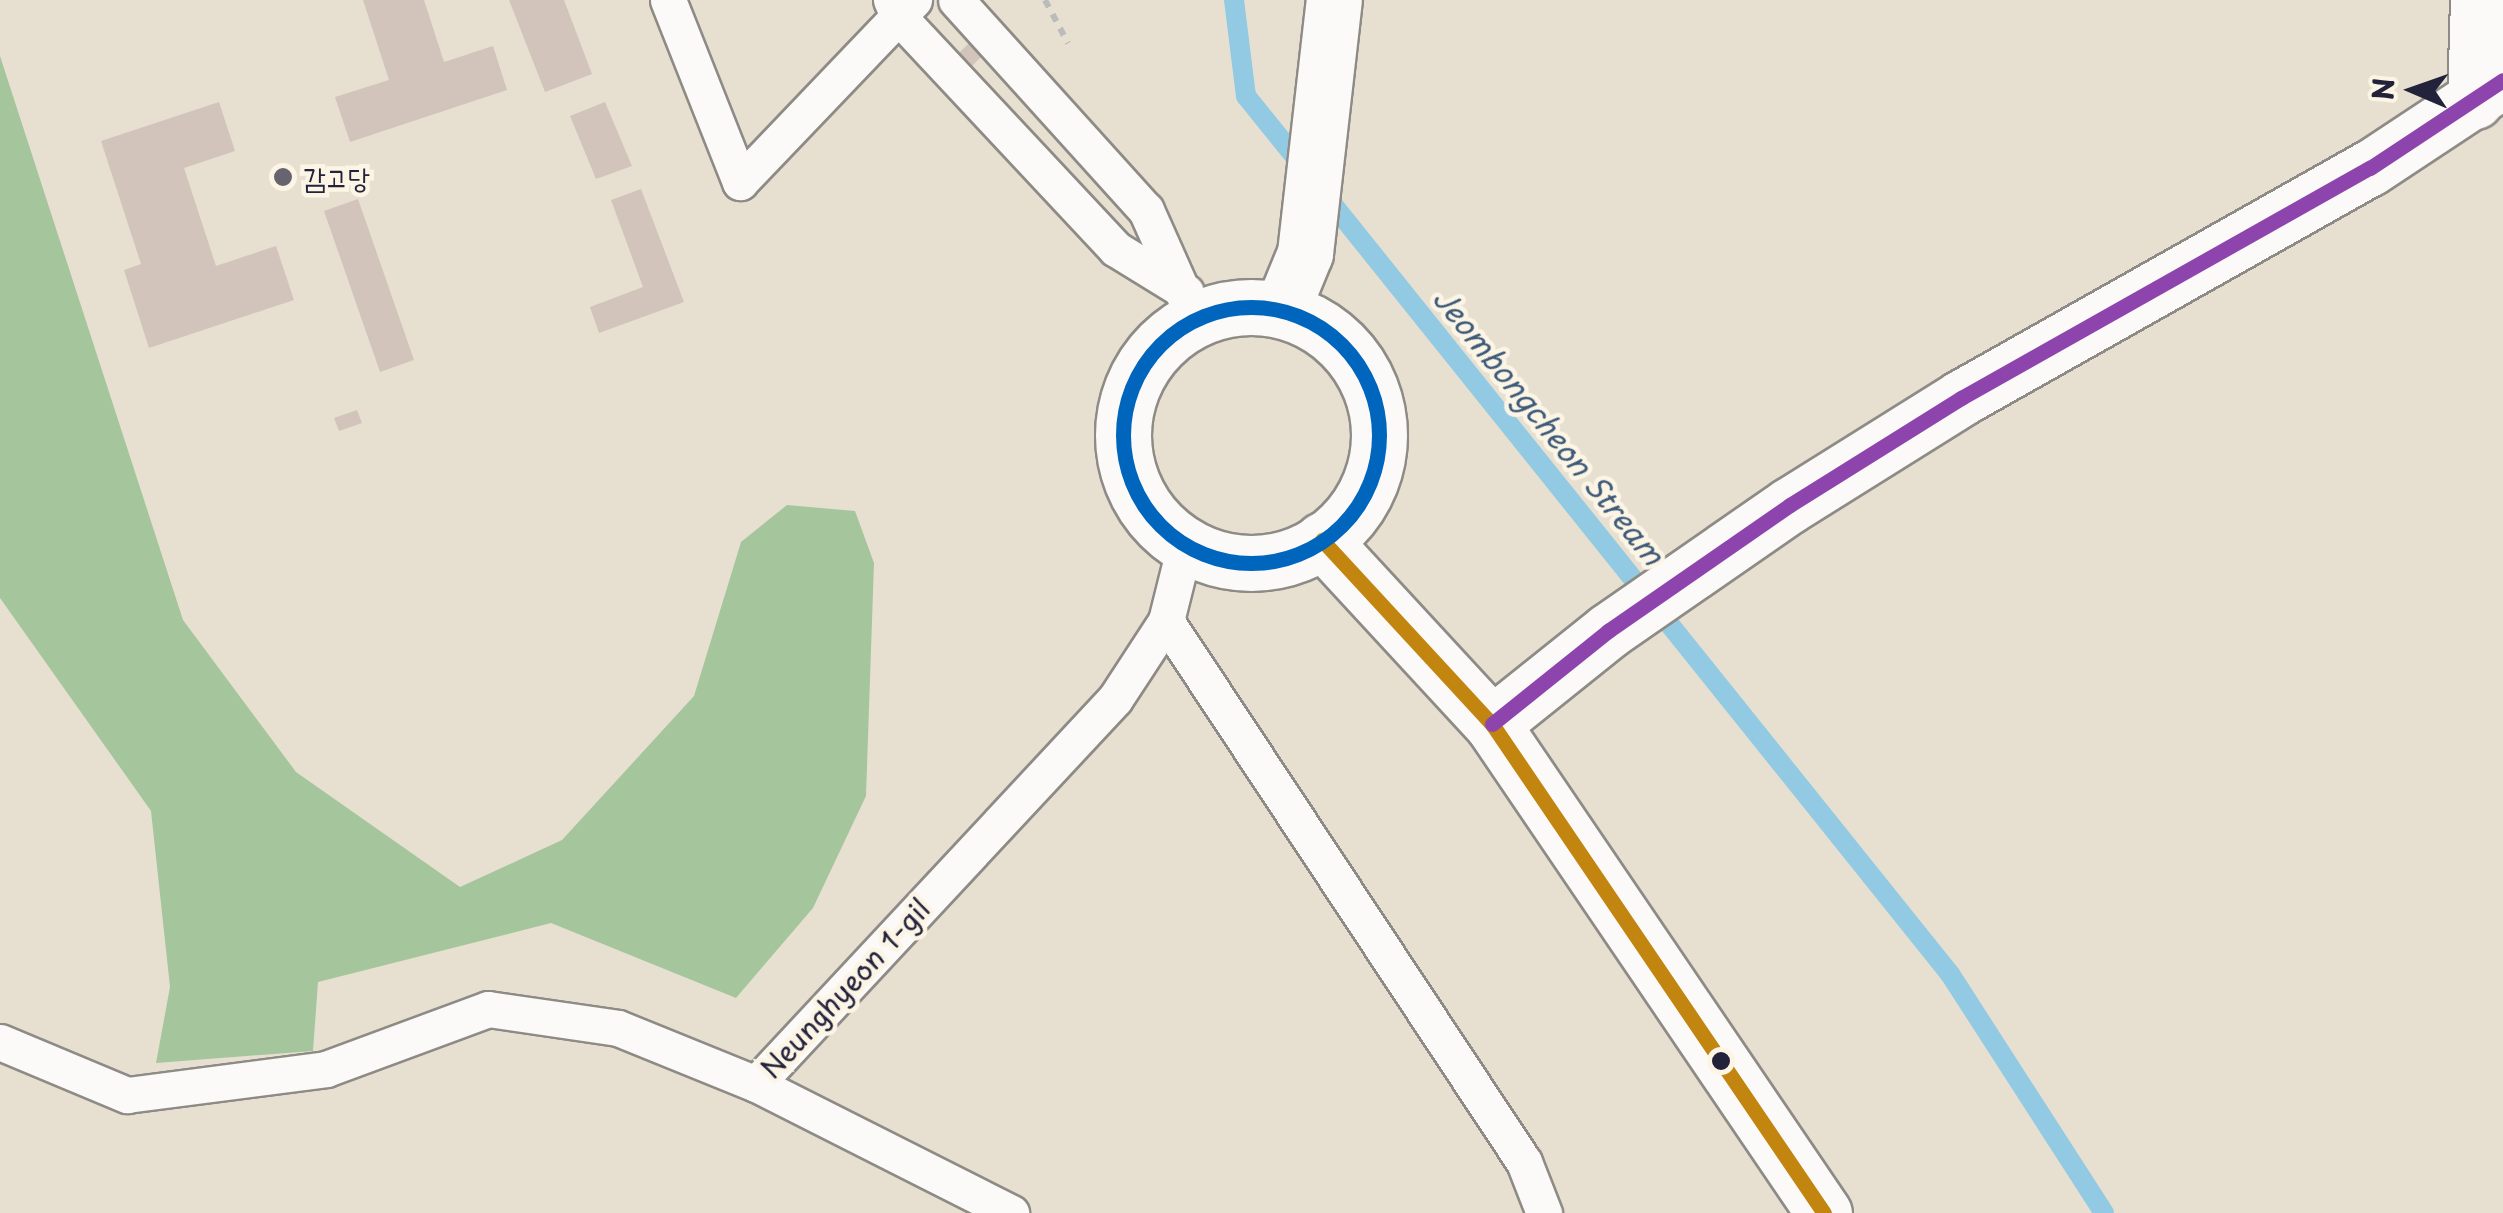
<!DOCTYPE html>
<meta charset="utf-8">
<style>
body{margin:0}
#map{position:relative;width:2503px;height:1213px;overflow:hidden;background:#e7e0d0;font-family:"Playpen Sans","Poor Story",sans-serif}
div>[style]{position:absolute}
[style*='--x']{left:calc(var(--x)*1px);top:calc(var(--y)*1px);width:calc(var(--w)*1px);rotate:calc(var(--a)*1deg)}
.forest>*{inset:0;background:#a5c69c}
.stream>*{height:20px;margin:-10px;padding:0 10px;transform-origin:10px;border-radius:10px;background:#93cae3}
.building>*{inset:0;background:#d2c3bb}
.path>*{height:6px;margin-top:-3px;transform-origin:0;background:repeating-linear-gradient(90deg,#bcbbbb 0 8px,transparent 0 16px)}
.roads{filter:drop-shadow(2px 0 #8e8b86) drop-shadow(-2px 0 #8e8b86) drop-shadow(0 2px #8e8b86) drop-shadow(0 -2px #8e8b86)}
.lane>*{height:35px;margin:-17.5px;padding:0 17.5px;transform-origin:17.5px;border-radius:17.5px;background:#fbfaf8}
.street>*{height:55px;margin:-27.5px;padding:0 27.5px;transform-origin:27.5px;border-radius:27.5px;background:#fbfaf8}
.secondary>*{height:55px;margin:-27.5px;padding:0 27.5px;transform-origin:27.5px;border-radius:27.5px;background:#fbfaf8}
.secondary>.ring{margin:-27.5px;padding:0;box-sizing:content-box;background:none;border:55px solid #fbfaf8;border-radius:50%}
.bus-1>*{height:15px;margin:-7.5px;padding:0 7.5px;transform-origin:7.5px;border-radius:7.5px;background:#c2850f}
.bus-2>*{height:15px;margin:-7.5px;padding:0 7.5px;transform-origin:7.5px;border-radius:7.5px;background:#8e44ad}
.bus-3>*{height:15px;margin:-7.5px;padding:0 7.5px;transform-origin:7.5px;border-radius:7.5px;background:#0065bd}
.bus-3>.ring{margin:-7.5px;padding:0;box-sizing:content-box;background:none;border:15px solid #0065bd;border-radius:50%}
.dots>*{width:28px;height:28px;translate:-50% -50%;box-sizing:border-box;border:5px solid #fcf5e5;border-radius:50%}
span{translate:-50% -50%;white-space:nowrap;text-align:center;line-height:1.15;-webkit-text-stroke:9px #fcf5e5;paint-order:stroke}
.poi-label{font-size:28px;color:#22223b}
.left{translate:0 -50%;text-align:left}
.street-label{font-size:28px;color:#22223b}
.water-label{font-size:30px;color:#3d5a79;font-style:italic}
.north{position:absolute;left:2363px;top:40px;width:100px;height:100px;-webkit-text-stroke:8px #fcf5e5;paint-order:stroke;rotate:272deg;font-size:28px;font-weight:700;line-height:40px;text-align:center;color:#22223b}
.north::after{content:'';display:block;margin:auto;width:35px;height:45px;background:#22223b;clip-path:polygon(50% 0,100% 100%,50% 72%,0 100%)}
</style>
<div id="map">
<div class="forest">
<i style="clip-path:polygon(0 56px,183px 620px,296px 772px,460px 887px,562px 840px,694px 696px,741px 542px,787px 505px,855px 511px,874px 563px,866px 796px,813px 908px,736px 998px,551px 923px,318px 982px,313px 1051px,156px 1063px,170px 987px,151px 811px,0 598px)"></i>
</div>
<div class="stream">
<i style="--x:1234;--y:0;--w:97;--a:82.9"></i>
<i style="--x:1246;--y:96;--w:92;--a:51.1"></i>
<i style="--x:1322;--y:191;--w:1004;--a:51.27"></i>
<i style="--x:1950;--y:974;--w:284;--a:57.2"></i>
</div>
<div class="building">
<i style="clip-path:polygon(363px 0,424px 0,444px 62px,493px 46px,507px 90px,350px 142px,335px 97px,389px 80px)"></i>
<i style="clip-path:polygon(509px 0,564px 0,592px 74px,545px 92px)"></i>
<i style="clip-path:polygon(971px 41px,984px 54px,969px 69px,956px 56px)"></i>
<i style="clip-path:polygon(219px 102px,235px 151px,184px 168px,216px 266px,276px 246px,294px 300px,149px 348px,124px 270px,141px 264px,101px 141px)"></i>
<i style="clip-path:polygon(605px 102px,632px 166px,596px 179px,570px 116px)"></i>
<i style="clip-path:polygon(641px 189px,684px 302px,599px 333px,590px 307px,643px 287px,611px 200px)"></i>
<i style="clip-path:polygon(358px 199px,414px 360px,380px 372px,324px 211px)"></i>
<i style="clip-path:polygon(357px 410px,362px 423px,339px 431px,334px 418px)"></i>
</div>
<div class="path">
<i style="--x:1045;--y:0;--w:49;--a:61.9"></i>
</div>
<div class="roads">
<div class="lane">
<i style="--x:668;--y:0;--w:196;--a:68.4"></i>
<i style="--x:740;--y:182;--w:252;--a:-46.3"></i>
<i style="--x:891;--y:0;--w:17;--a:66"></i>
<i style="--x:898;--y:16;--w:319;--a:46.9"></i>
<i style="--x:1116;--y:249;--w:82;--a:31.6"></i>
<i style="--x:956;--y:0;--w:283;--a:47.9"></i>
<i style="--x:1146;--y:210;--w:120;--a:66"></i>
<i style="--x:1166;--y:621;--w:649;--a:56.51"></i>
<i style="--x:1524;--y:1162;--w:55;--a:68.6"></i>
<i style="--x:0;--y:1042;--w:138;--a:22.7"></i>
<i style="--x:127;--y:1095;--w:201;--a:-7.4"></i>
<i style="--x:326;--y:1069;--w:173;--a:-20.3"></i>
<i style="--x:488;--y:1009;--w:131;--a:8.3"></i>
<i style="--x:618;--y:1028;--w:149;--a:22.1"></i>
<i style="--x:756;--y:1084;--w:526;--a:-47"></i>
<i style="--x:1115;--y:699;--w:93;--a:-56.8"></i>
<i style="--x:1166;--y:621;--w:74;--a:-76"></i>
<i style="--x:756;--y:1084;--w:286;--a:26.8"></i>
</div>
<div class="street">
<i style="--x:2475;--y:101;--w:101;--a:-88.3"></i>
</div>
<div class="secondary">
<i class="ring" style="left:1123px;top:307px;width:201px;height:201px"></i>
<i style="--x:1282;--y:309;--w:61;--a:-67.7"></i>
<i style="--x:1305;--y:253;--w:255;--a:-83.5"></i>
<i style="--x:1322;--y:540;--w:251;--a:47.3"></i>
<i style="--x:1492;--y:724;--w:591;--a:55.83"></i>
<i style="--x:1492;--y:724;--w:149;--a:-38.7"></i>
<i style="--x:1608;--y:631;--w:221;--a:-34.7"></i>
<i style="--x:1790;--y:505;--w:202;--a:-32"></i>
<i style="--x:1961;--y:398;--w:469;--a:-29.4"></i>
<i style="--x:2370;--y:168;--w:159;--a:-33.5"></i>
</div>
</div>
<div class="bus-1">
<i style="--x:1322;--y:540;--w:251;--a:47.3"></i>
<i style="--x:1492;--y:724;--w:591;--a:55.83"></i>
</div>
<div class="bus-2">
<i style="--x:1492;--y:724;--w:149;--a:-38.7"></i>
<i style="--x:1608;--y:631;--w:221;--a:-34.7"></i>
<i style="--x:1790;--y:505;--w:202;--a:-32"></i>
<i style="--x:1961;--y:398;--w:469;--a:-29.4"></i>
<i style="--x:2370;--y:168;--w:159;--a:-33.5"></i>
</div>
<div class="bus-3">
<i class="ring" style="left:1123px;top:307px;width:241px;height:241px"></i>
</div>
<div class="dots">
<i style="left:283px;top:177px;background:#67646f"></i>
<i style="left:1721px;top:1061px;background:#22223b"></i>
</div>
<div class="poi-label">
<span class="left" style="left:303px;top:177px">감고당</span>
</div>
<div class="street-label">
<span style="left:845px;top:988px;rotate:-47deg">Neunghyeon 1-gil</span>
</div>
<div class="water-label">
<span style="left:1549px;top:426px;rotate:51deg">Jeombongcheon Stream</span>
</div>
<div class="north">N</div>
</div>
